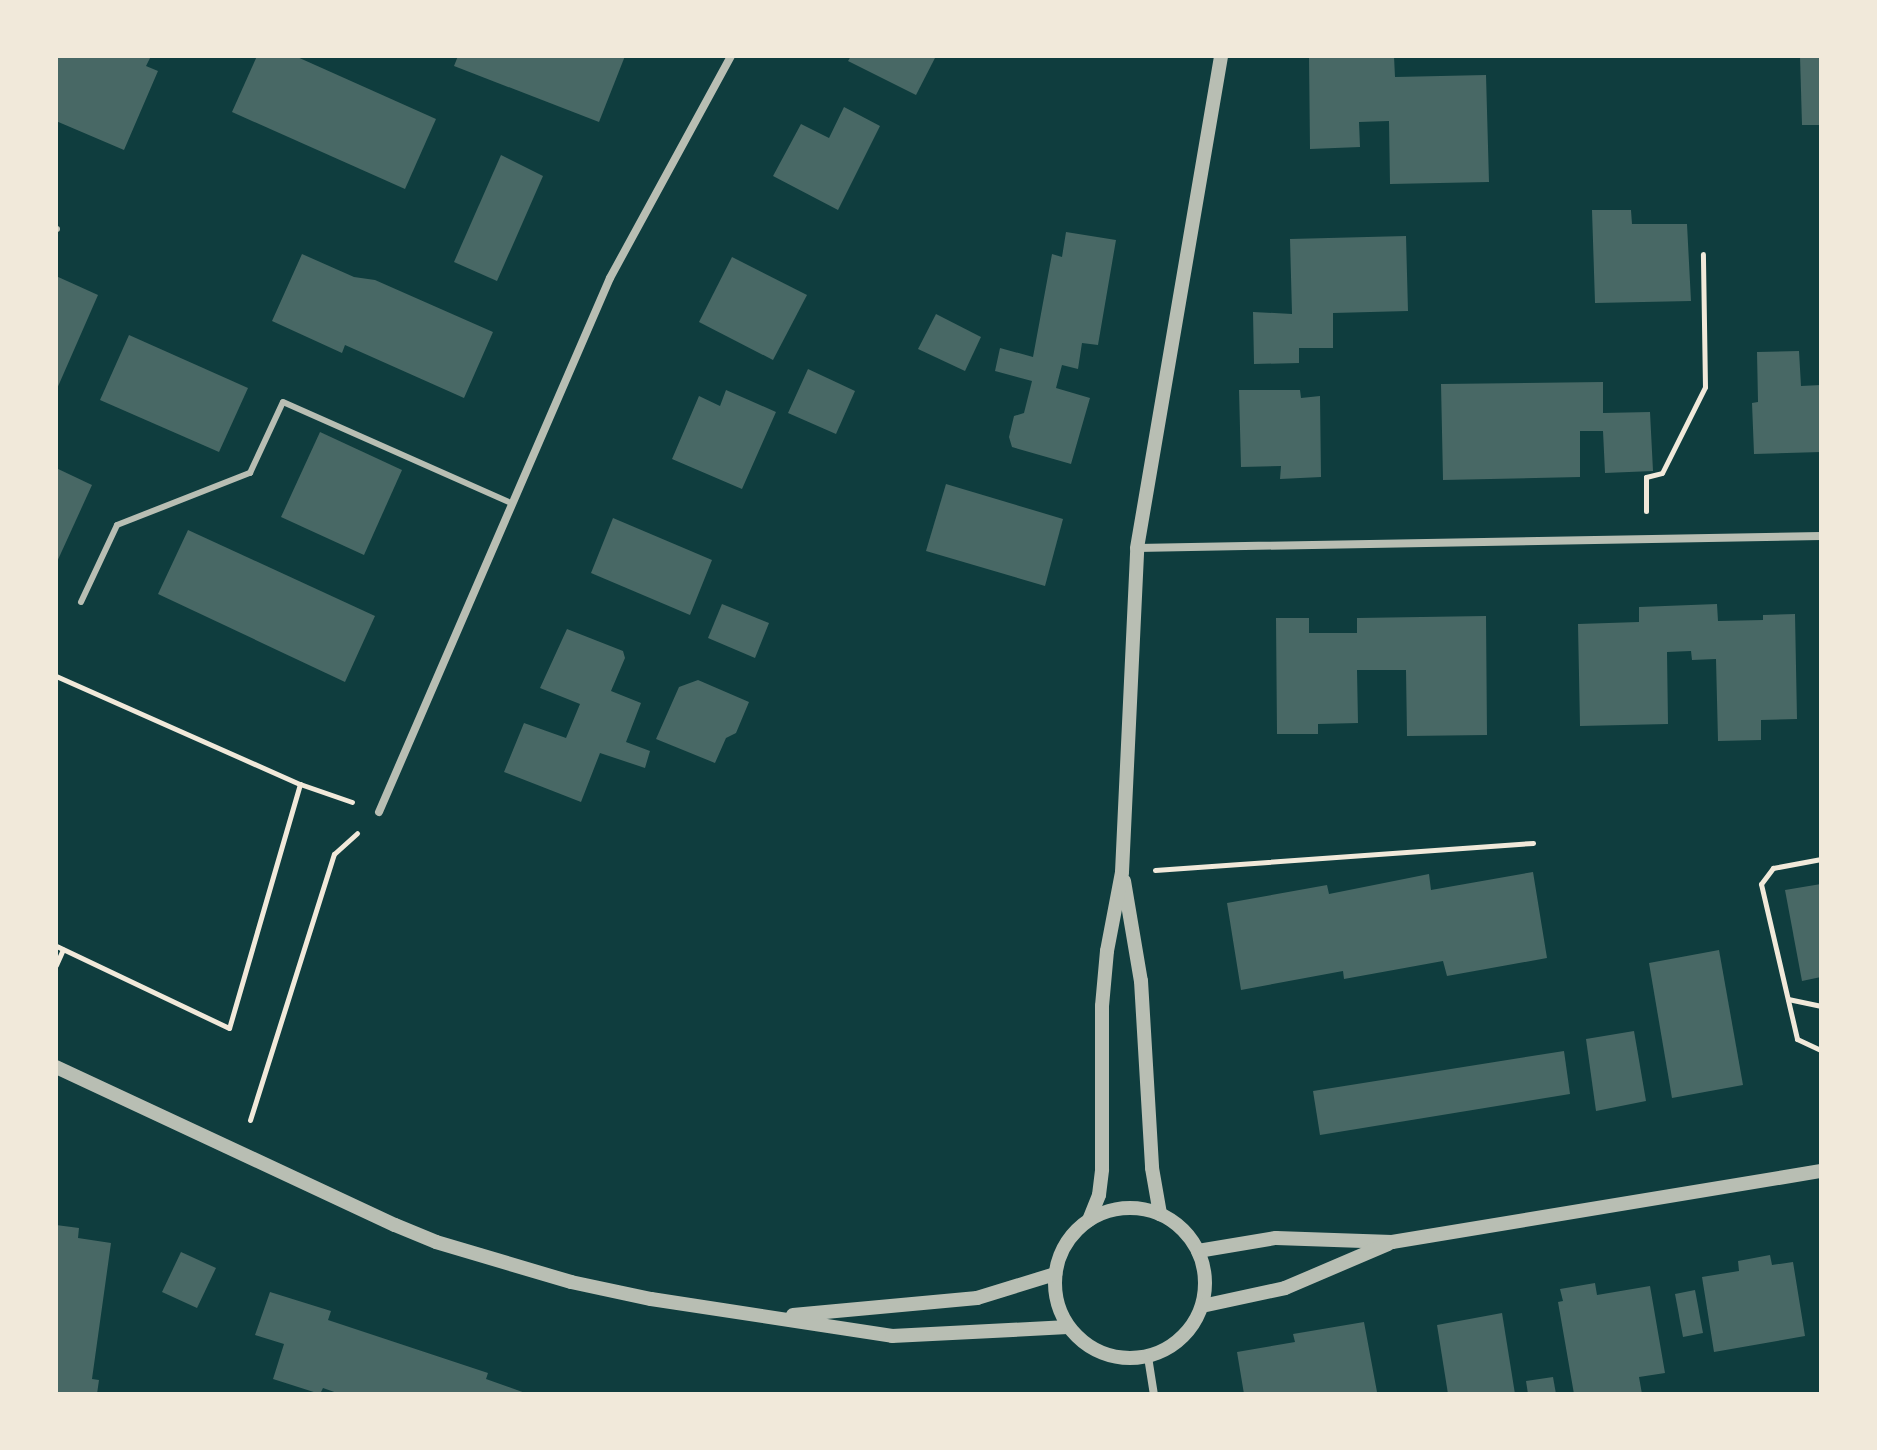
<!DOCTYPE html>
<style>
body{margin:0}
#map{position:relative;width:1877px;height:1450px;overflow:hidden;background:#0f3d3e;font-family:"Public Sans",sans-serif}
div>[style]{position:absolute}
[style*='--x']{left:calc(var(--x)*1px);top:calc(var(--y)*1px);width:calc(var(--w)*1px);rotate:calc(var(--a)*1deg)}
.building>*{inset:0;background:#486865}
.path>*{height:5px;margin:-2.5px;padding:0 2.5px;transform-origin:2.5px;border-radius:2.5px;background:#f1e9da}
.service>*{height:6px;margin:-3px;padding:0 3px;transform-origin:3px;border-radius:3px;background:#b8beb3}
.minor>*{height:8px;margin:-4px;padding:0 4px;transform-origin:4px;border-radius:4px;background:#b8beb3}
.tertiary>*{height:14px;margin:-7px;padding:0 7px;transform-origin:7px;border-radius:7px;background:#b8beb3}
.tertiary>.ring{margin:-7px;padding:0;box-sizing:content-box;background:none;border:14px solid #b8beb3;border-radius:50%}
span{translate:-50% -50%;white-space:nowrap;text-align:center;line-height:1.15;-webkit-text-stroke:6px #f1e9da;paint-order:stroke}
.frame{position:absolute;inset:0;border:58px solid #f1e9da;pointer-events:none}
</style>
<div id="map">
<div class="building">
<i style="clip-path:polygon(56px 56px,151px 56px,146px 66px,158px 71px,124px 150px,56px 121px)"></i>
<i style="clip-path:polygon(257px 56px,295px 56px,436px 119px,405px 189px,232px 112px)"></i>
<i style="clip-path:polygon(458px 56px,625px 56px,599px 122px,454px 66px)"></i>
<i style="clip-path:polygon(851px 56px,936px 56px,916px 95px,848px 61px)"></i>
<i style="clip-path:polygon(1309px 56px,1394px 56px,1395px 77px,1486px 75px,1489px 182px,1390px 184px,1389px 121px,1359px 122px,1360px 147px,1310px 149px)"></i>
<i style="clip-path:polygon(1800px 56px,1821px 56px,1821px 125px,1802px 125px)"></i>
<i style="clip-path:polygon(844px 107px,880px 126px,838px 210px,773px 176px,801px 124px,829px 138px)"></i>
<i style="clip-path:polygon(501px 155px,543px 176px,497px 281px,454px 262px)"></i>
<i style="clip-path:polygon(1592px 210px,1631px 210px,1632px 224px,1687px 224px,1691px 301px,1595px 303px)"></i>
<i style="clip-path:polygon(1066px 232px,1116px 240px,1098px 345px,1082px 343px,1078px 369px,1062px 365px,1056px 388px,1090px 398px,1071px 464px,1012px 447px,1009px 437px,1014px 416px,1024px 413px,1032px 381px,995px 371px,1000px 348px,1033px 357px,1052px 254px,1062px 257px)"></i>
<i style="clip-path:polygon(1406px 236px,1408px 311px,1333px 313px,1333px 348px,1299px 348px,1299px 363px,1254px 364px,1253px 312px,1292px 314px,1290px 239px)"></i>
<i style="clip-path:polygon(302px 254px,354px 277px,375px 280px,493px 332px,464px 398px,345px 345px,342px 353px,272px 321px)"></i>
<i style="clip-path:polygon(732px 257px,807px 295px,773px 360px,699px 322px)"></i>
<i style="clip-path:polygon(56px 276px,98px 295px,56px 391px)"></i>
<i style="clip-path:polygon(936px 314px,981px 337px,965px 371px,918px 349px)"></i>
<i style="clip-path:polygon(129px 335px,248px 388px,219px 452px,100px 400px)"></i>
<i style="clip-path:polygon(1799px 351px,1801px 386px,1821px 385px,1821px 452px,1754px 454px,1752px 403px,1758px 402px,1757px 352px)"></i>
<i style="clip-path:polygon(808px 369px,855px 391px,836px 434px,788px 413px)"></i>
<i style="clip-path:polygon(1603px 382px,1603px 413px,1650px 412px,1653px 471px,1605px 473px,1603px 431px,1580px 431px,1580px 477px,1443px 480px,1441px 384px)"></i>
<i style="clip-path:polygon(726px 390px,776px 412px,742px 489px,672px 459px,699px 396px,720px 406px)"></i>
<i style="clip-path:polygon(1239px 390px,1300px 390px,1301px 398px,1320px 396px,1321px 477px,1280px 479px,1281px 466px,1241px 467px)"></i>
<i style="clip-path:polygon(320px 432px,402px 470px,364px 555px,281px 517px)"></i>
<i style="clip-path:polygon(56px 468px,92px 485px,56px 564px)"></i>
<i style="clip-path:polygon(946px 484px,1063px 519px,1045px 586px,926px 551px)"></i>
<i style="clip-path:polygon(613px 518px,712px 560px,690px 615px,591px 573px)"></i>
<i style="clip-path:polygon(188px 530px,375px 616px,345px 682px,158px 594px)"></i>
<i style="clip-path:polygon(722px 604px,769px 623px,755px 658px,708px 638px)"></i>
<i style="clip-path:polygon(1717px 604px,1718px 621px,1763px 620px,1763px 615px,1795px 614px,1797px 719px,1761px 720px,1761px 740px,1718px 741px,1716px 659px,1692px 660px,1691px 651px,1667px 652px,1668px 724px,1580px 726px,1578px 624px,1639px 622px,1639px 607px)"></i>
<i style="clip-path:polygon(1486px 616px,1487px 735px,1407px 736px,1406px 670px,1357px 670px,1358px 723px,1318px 724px,1318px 734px,1277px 734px,1276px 618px,1309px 618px,1309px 633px,1357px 633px,1357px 618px)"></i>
<i style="clip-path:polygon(567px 629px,623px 651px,625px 658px,611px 691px,641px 703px,626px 742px,650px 751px,645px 768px,600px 753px,581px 802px,504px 772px,524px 723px,566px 738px,580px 704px,540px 688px)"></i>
<i style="clip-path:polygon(698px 680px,749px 702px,736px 733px,726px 738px,715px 763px,656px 739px,679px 687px)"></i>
<i style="clip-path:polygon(1533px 872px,1547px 958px,1447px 976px,1443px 961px,1344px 979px,1343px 971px,1241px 990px,1227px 903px,1327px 885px,1329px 894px,1429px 874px,1431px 890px)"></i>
<i style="clip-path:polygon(1821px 884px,1821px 977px,1802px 981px,1785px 890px)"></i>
<i style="clip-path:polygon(1719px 950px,1743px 1085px,1672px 1098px,1649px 963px)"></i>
<i style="clip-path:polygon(1634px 1031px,1646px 1101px,1596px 1111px,1586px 1039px)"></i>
<i style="clip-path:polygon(1564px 1051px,1570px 1094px,1320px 1135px,1313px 1091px)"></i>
<i style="clip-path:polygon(56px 1225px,79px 1228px,78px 1238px,111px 1243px,92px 1379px,99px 1380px,97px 1394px,56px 1394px)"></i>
<i style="clip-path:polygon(181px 1252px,216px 1268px,197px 1308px,162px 1292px)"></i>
<i style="clip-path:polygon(1770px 1255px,1772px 1265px,1793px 1262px,1805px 1336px,1714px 1352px,1702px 1277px,1739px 1271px,1738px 1261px)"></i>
<i style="clip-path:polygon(1595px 1283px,1597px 1295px,1650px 1286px,1665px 1373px,1639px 1377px,1642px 1394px,1574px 1394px,1558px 1302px,1563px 1301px,1560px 1289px)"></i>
<i style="clip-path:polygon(1695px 1290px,1703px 1333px,1683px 1337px,1675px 1294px)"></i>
<i style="clip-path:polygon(270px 1292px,331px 1311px,328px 1320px,488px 1373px,486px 1379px,528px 1394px,340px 1394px,323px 1388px,320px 1394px,273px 1379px,284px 1344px,255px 1335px)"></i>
<i style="clip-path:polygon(1502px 1313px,1515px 1394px,1448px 1394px,1437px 1325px)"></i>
<i style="clip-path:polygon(1364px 1322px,1377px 1392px,1244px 1394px,1237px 1352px,1295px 1342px,1293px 1334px)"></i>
<i style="clip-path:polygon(1553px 1377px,1556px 1394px,1528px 1394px,1526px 1381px)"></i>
</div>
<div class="path">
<i style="--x:1646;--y:511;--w:34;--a:-90"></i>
<i style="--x:1646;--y:477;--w:16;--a:-14"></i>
<i style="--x:1662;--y:473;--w:96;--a:-63.4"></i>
<i style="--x:1705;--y:387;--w:133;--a:-90.9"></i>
<i style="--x:56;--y:676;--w:267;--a:23.9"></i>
<i style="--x:300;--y:784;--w:254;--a:106.2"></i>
<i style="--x:229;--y:1028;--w:191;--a:-154.6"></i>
<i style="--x:300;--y:784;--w:55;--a:19.1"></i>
<i style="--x:1821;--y:859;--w:49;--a:169.4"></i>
<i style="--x:1773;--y:868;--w:20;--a:127"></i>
<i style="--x:1761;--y:884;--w:159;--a:76.9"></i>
<i style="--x:1797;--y:1039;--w:26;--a:25"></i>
<i style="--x:1155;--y:870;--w:379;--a:-4.1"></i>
<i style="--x:56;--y:965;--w:17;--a:-66"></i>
<i style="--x:1788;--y:999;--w:34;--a:12"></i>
<i style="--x:250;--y:1120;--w:279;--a:-72.5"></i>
<i style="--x:334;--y:854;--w:31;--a:-42"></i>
</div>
<div class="service">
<i style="--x:56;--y:229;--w:1;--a:0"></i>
<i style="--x:81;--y:602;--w:85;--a:-64.9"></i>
<i style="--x:117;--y:525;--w:143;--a:-21.4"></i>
<i style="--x:250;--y:473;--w:78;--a:-65.1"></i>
<i style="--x:283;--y:402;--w:249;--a:23.9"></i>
</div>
<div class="minor">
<i style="--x:1137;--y:548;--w:684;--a:-1.01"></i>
<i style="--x:379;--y:812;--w:582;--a:-66.61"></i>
<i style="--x:610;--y:278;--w:253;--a:-61.4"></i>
<i style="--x:1148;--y:1357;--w:37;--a:81"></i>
</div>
<div class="tertiary">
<i style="--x:1124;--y:881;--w:101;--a:80.4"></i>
<i style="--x:1141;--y:981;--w:187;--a:86.6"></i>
<i style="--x:1152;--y:1168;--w:47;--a:80.1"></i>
<i style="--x:56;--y:1067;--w:374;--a:25"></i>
<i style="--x:395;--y:1225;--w:44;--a:22.5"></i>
<i style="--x:436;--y:1242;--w:141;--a:16.5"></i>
<i style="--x:571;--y:1282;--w:82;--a:12"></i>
<i style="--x:651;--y:1299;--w:244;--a:8.7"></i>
<i style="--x:892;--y:1336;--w:176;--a:-2.9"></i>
<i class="ring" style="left:1055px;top:1208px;width:136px;height:136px"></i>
<i style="--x:1089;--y:1220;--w:27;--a:-68"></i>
<i style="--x:1099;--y:1195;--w:26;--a:-83"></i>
<i style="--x:1102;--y:1169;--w:163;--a:-90"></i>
<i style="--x:1102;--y:1006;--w:55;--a:-84.8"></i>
<i style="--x:1107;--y:951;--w:80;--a:-79.2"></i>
<i style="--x:1122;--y:872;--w:324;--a:-87.3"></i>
<i style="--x:1137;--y:548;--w:499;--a:-80.3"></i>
<i style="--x:1198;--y:1251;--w:79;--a:-9.5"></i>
<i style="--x:1276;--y:1238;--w:116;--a:2"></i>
<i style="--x:1392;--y:1242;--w:435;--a:-9.4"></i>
<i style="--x:1202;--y:1306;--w:85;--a:-12.2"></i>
<i style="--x:1285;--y:1288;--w:112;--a:-23.1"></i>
<i style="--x:793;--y:1315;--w:185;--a:-5.3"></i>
<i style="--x:977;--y:1298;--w:82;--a:-17.1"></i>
</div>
<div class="frame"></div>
</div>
